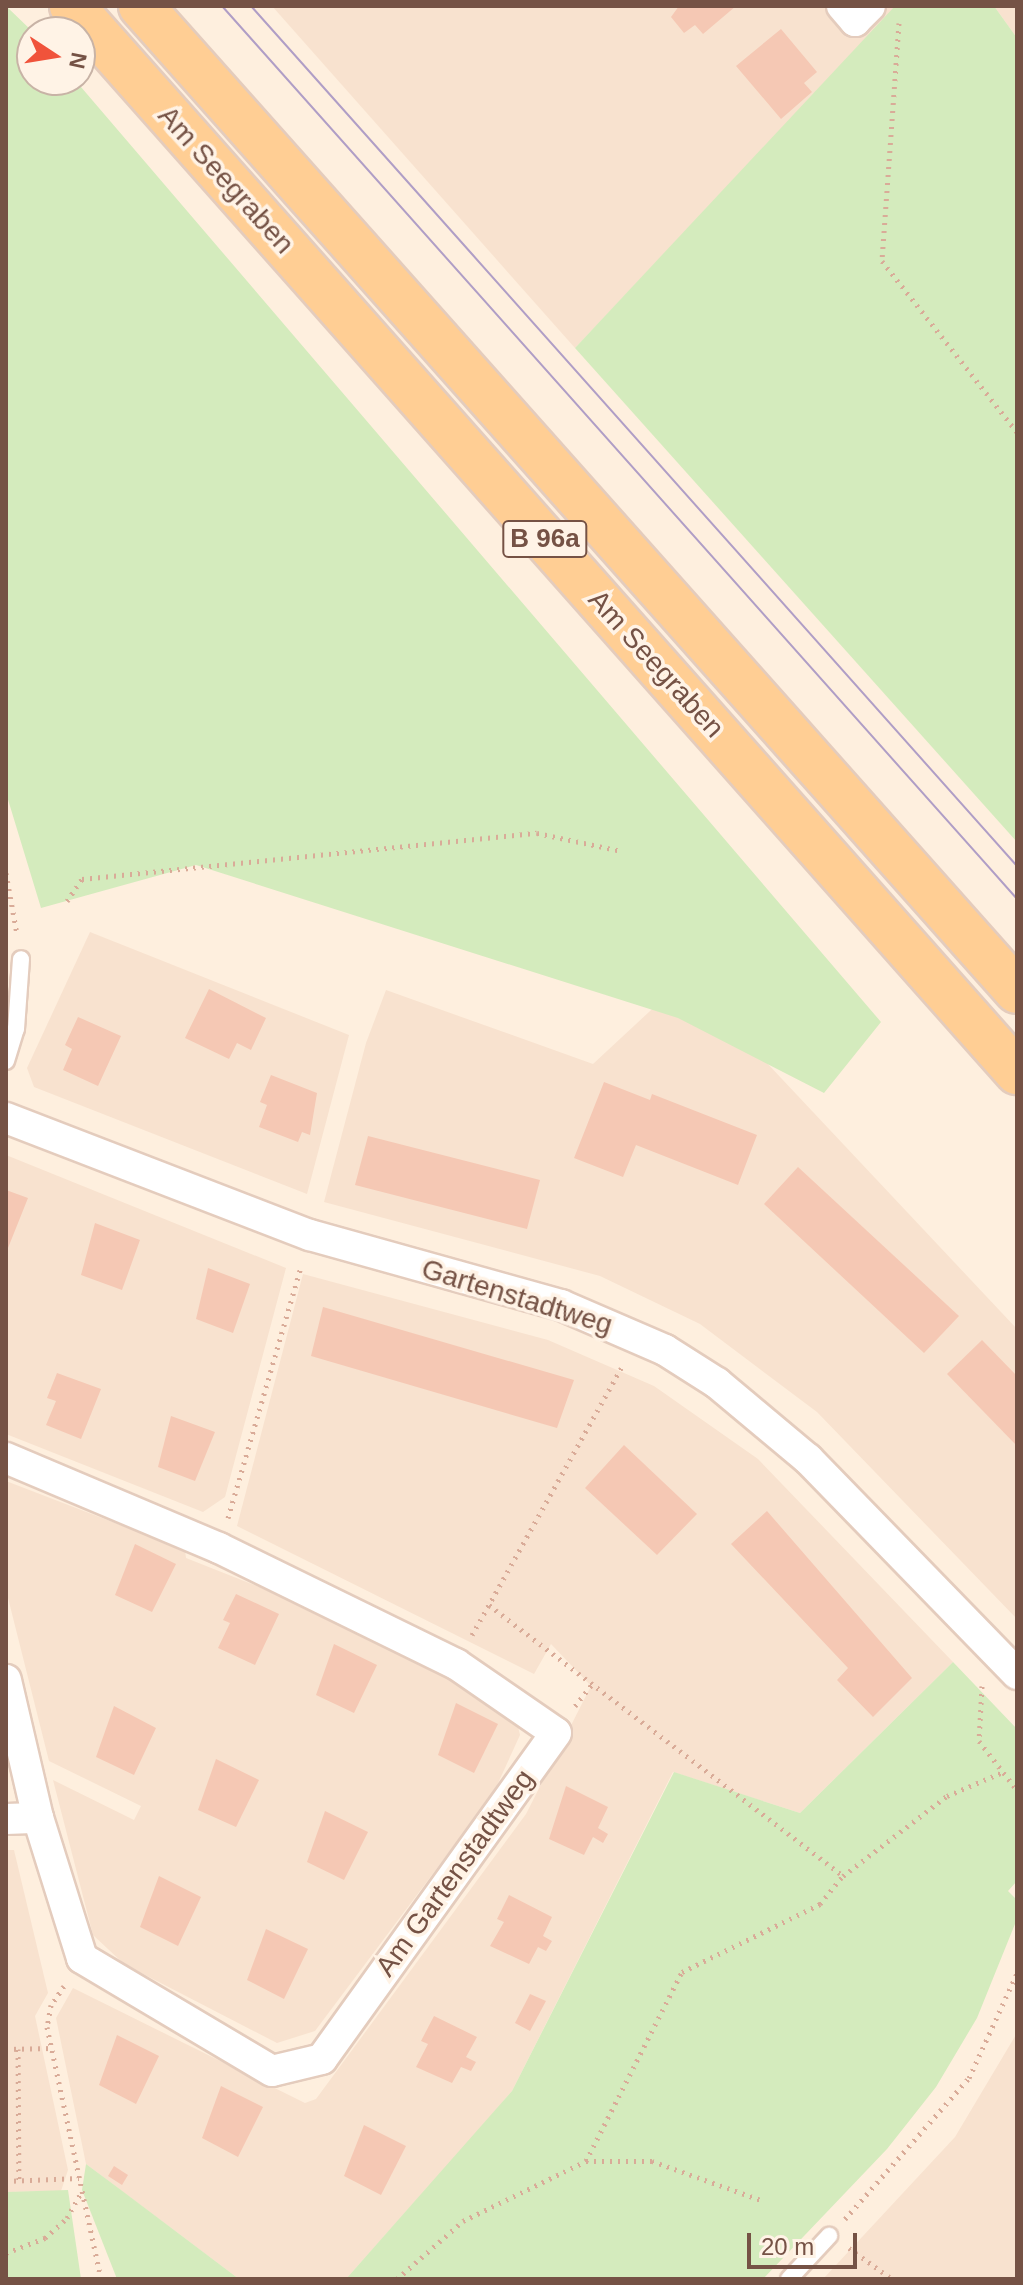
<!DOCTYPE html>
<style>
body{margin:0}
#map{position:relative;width:1023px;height:2285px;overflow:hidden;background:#feefde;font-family:Helvetica,sans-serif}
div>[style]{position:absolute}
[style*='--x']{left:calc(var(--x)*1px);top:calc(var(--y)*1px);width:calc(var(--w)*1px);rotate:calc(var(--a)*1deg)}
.residential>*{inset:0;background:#f8e2cf}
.green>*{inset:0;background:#d4ebbd}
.building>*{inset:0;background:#f5c8b4}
.path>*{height:5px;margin-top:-2.5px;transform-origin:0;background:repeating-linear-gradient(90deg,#d9ab98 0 2px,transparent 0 8px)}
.roads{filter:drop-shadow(2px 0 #e4ccbd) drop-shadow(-2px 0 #e4ccbd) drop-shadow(0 2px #e4ccbd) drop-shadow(0 -2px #e4ccbd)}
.service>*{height:16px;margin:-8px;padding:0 8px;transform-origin:8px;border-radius:8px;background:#fff}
.minor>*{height:30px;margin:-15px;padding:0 15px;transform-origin:15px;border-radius:15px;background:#fff}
.primary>*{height:44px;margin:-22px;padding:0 22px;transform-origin:22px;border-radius:22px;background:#ffce94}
.tram>*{height:2px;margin:-1px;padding:0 1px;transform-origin:1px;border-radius:1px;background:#b09ec6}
span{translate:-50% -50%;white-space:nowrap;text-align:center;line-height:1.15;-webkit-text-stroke:7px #fff3e6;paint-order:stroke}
.shield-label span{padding:2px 6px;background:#fff3e6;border:2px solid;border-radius:6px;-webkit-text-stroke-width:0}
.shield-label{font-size:26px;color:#755245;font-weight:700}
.street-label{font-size:28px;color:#755245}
.frame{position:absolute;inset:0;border:8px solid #755245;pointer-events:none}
.north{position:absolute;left:16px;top:16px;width:80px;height:80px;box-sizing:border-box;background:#fff3e6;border:2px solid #c8b3a6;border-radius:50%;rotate:102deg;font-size:22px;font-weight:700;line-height:32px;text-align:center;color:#755245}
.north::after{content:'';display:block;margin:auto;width:28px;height:36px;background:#f0533b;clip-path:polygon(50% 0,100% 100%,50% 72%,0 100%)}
.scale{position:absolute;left:747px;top:2233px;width:110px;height:36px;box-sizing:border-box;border:4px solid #755245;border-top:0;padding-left:10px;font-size:24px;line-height:28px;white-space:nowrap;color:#755245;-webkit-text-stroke:6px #fff3e6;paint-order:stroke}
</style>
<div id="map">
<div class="residential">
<i style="clip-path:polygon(272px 6px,899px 6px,575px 348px)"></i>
<i style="clip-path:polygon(994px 6px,1017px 6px,1017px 38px)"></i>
<i style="clip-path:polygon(90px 932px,349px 1035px,307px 1194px,34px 1087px,27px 1068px)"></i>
<i style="clip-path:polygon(692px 972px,721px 1014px,1017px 1329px,1017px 1619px,817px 1412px,700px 1324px,600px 1276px,324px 1202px,366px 1043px,386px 990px,593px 1064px)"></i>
<i style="clip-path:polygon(6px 1155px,286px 1268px,225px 1497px,203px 1512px,6px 1434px)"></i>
<i style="clip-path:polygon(303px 1274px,548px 1340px,654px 1386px,758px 1459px,953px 1662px,800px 1813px,673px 1772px,512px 2091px,485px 2123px,346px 2279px,239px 2279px,86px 2164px,56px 2018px,73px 1988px,305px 2103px,316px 2099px,526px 1814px,591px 1686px,551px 1644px,534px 1674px,237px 1526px)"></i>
<i style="clip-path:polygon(6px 1481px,185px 1550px,186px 1558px,262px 1588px,514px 1710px,520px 1735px,494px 1792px,315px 2031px,277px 2043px,124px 1964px,93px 1935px,53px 1780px,134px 1820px,141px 1806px,49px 1761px,6px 1590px)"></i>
<i style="clip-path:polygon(6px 1850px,14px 1850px,48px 1993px,35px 2016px,68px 2170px,61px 2191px,6px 2192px)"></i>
<i style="clip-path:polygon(1017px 2033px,1017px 2279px,823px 2279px,955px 2137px)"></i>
</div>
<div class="green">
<i style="clip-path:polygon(6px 6px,33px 32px,32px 80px,75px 80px,881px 1022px,824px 1093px,678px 1018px,196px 865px,41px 908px,6px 793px)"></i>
<i style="clip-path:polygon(895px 6px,994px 6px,1017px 38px,1017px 842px,575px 348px)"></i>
<i style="clip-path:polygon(953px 1662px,1017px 1729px,1017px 1881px,1008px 1891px,1017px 1900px,1017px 1919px,977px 2018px,936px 2087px,887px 2149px,763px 2279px,346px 2279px,512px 2091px,674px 1772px,800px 1813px)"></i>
<i style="clip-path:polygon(86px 2164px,121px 2190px,239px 2279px,117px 2279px,82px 2190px)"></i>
<i style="clip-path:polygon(68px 2190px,81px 2279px,6px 2279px,6px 2192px)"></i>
</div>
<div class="building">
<i style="clip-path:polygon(679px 6px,736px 6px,703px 34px,695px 25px,684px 33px,671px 17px)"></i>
<i style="clip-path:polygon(781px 29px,817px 72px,804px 83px,812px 92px,781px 119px,736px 66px)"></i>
<i style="clip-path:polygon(209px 989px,266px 1018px,251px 1050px,237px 1043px,229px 1059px,185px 1038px)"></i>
<i style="clip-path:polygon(78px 1017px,121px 1036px,98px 1086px,63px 1070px,72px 1049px,65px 1045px)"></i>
<i style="clip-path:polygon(271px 1075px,317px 1093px,310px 1135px,302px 1132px,298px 1142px,259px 1127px,267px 1105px,260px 1102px)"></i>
<i style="clip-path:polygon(604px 1082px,650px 1100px,652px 1094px,757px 1135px,738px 1185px,636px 1145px,623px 1177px,574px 1158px)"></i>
<i style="clip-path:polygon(368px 1136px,540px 1180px,527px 1229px,355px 1185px)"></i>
<i style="clip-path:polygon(798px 1167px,959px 1316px,924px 1353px,764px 1204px)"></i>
<i style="clip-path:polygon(6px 1190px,28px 1198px,6px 1253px)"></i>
<i style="clip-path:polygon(95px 1223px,140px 1240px,122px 1290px,81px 1275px)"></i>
<i style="clip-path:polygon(208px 1268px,250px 1284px,233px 1333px,196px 1319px)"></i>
<i style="clip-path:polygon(323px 1307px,574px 1380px,557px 1428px,311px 1356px)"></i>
<i style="clip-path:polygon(982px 1340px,1017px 1376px,1017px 1446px,947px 1374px)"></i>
<i style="clip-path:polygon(57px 1373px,101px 1389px,81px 1439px,46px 1425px,56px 1401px,47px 1398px)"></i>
<i style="clip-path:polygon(171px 1416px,215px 1432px,195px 1481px,158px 1467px)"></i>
<i style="clip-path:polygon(624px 1445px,697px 1514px,657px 1555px,585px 1488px)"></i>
<i style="clip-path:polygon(767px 1511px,912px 1678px,873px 1717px,837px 1680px,848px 1668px,731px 1544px)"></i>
<i style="clip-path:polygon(135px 1544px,176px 1564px,152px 1612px,115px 1595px)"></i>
<i style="clip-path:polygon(236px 1594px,279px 1614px,255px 1665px,218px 1648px,230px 1623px,223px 1620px)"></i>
<i style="clip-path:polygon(334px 1644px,377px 1665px,354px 1713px,316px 1695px)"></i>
<i style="clip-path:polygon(456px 1703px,498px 1724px,474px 1773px,438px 1755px)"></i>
<i style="clip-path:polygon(114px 1706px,156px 1728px,134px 1775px,96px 1757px)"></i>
<i style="clip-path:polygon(216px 1759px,259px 1780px,236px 1827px,198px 1810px)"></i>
<i style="clip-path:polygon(566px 1786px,608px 1807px,598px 1828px,608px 1834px,603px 1843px,593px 1837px,584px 1855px,549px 1839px)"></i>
<i style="clip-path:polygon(325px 1811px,368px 1832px,344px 1880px,307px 1862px)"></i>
<i style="clip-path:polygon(159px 1876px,201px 1897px,178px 1946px,140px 1927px)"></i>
<i style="clip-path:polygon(509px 1895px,552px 1917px,543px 1936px,552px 1941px,546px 1951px,538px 1947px,529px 1964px,490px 1946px,504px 1922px,497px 1919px)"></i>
<i style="clip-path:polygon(266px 1929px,308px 1949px,284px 1999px,247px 1980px)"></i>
<i style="clip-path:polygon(530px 1994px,546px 2001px,530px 2031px,515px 2023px)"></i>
<i style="clip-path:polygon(434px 2016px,477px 2037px,466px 2057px,476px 2062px,471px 2071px,461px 2067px,452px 2083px,416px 2067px,428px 2044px,421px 2041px)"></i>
<i style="clip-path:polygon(117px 2035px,159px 2056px,136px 2104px,99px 2085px)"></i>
<i style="clip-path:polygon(221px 2086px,263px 2107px,238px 2157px,202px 2138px)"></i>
<i style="clip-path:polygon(364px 2125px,406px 2146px,381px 2195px,344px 2176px)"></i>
<i style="clip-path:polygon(114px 2166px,128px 2175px,122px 2185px,108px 2176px)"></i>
</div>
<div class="path">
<i style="--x:899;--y:23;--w:239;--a:94.1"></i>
<i style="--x:882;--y:261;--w:218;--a:51.7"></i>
<i style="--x:6;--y:873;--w:62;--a:79.8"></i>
<i style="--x:67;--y:901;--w:27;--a:-56"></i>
<i style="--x:82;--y:879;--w:457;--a:-5.8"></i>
<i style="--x:537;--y:833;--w:87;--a:12"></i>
<i style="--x:228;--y:1518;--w:262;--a:-73.8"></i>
<i style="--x:489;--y:1605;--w:446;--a:37.4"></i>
<i style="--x:843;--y:1876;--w:131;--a:-37.6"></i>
<i style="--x:947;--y:1796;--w:61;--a:-23.2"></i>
<i style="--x:472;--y:1635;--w:306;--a:-60.8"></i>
<i style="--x:982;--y:1686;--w:55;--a:93.1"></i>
<i style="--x:979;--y:1741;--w:62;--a:52.2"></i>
<i style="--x:575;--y:1706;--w:28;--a:-52"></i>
<i style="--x:64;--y:1986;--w:23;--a:124"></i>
<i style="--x:51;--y:2005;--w:22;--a:100"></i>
<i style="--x:47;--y:2027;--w:258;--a:77.9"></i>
<i style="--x:6;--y:2049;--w:46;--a:-1.2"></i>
<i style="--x:18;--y:2049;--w:131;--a:89.6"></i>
<i style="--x:586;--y:2161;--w:66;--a:0"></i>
<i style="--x:652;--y:2161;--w:116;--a:19.7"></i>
<i style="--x:6;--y:2181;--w:73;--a:-2.4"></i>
<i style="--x:845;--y:2219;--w:188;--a:-48.7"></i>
<i style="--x:969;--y:2078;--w:115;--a:-65.4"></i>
<i style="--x:849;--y:2248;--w:53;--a:35.8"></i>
<i style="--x:6;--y:2253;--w:42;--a:-21"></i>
<i style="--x:45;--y:2238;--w:30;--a:-42"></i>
<i style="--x:67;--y:2218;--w:31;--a:-61"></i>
<i style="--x:397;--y:2279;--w:88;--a:-41.3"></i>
<i style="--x:463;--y:2221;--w:137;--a:-26"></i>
<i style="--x:586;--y:2161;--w:212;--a:-63.1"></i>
<i style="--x:682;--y:1972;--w:154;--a:-26.2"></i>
<i style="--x:820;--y:1904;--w:36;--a:-51"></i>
</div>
<div class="roads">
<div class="service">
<i style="--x:6;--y:1061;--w:34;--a:-73"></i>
<i style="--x:16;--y:1029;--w:70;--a:-85.9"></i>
<i style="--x:789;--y:2279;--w:59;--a:-47.1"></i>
</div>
<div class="minor">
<i style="--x:842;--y:6;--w:20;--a:49"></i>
<i style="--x:855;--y:21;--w:21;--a:-45"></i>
<i style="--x:6;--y:1118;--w:326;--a:21.1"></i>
<i style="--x:310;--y:1235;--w:261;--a:15.6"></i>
<i style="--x:561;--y:1305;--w:113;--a:23.4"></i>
<i style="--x:665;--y:1350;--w:62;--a:32.4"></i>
<i style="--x:717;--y:1383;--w:119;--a:39.9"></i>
<i style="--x:808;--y:1459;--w:300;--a:45.8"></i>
<i style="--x:6;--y:1458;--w:231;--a:22.9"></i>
<i style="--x:219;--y:1548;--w:264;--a:26.1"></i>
<i style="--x:456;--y:1664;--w:121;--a:34.6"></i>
<i style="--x:556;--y:1733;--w:401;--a:125.7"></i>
<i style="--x:322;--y:2059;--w:51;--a:166.5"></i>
<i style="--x:272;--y:2071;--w:221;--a:-149.3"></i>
<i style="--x:82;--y:1958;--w:147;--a:-107.4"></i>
<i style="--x:38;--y:1818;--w:142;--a:-103.1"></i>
<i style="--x:6;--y:1819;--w:32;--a:-2"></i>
</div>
<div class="primary">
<i style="--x:72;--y:6;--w:1425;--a:48.44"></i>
<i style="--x:141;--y:6;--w:1318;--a:48.35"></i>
</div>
</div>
<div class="tram">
<i style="--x:222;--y:6;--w:1196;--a:48.32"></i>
<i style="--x:251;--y:6;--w:1152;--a:48.31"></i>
</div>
<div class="shield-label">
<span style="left:545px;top:539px">B 96a</span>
</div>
<div class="street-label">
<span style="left:226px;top:180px;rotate:48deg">Am Seegraben</span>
<span style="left:656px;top:664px;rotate:48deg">Am Seegraben</span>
<span style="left:517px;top:1297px;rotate:17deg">Gartenstadtweg</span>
<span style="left:455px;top:1873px;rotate:-54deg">Am Gartenstadtweg</span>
</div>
<div class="frame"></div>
<div class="north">N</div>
<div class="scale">20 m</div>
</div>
